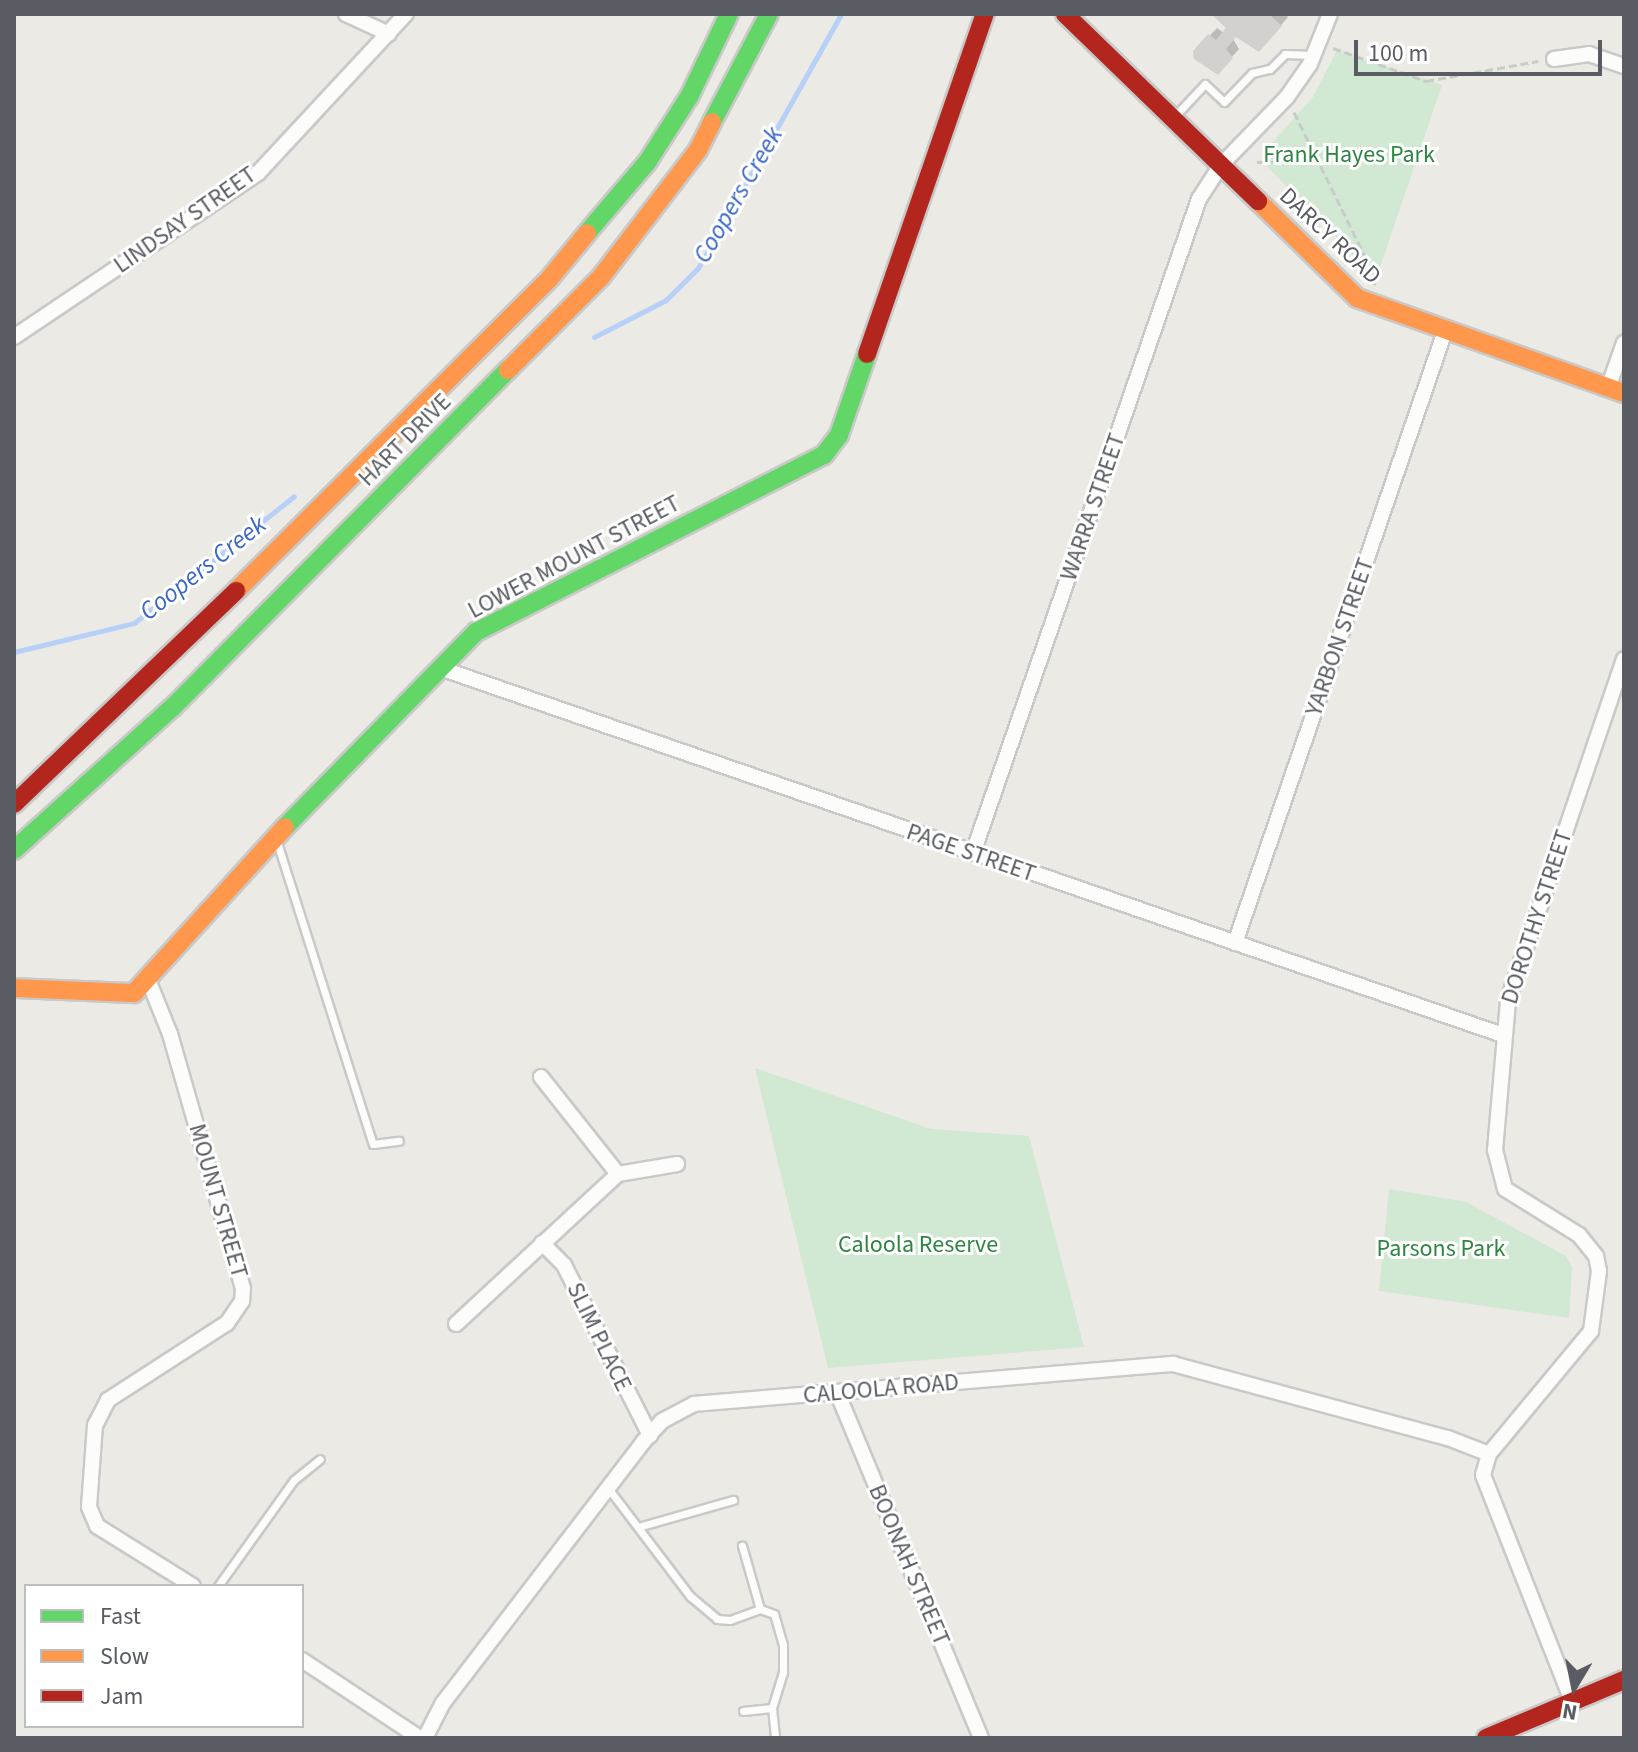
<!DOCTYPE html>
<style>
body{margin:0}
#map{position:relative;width:1638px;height:1752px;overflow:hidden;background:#ebeae4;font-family:"Source Sans 3",sans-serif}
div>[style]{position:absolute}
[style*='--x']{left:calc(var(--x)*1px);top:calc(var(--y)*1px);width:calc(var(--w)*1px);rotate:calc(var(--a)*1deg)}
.green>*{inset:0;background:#d1e8d2}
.shadow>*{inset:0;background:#0003}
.stream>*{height:5px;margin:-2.5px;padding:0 2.5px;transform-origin:2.5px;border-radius:2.5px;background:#b6d0f7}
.building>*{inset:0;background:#d2d1ce}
.path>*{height:3px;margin-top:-1.5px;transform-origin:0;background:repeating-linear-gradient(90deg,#c6ccca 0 8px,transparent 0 12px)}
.roads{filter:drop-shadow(2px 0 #c8c9c8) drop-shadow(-2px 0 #c8c9c8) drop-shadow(0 2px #c8c9c8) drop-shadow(0 -2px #c8c9c8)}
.lane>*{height:7px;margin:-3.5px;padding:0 3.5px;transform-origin:3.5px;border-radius:3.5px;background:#fcfcfb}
.street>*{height:14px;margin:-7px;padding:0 7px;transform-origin:7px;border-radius:7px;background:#fcfcfb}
.fast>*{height:18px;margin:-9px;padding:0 9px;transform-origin:9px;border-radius:9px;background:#63d668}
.slow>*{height:18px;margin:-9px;padding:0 9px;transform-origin:9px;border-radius:9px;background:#ff974d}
.jam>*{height:18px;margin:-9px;padding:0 9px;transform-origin:9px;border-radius:9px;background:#b3261e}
span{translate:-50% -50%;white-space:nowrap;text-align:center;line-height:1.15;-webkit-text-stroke:6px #fff;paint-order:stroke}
.park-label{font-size:24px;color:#2f8542}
.street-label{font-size:24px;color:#595c63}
.water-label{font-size:26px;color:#3b67c9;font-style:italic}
.frame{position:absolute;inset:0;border:16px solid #595c63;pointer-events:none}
.legend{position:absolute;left:24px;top:1584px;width:280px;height:144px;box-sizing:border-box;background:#fff;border:2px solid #bdbec1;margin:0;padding:10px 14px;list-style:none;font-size:24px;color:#595c63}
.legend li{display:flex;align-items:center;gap:16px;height:40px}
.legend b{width:40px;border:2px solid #bdbec1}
.north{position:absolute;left:1534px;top:1648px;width:80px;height:80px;-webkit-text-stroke:6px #fff;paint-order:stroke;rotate:190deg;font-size:22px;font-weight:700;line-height:32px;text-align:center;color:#595c63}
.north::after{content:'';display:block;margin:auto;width:28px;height:36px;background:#595c63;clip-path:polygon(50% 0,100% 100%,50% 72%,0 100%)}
.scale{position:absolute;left:1354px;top:40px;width:248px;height:36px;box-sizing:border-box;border:4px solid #595c63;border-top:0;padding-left:10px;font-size:24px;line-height:28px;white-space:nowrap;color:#595c63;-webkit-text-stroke:6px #fff;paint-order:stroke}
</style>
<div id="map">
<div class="green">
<i style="clip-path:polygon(1337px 50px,1442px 85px,1376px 279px,1262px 161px,1266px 150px,1313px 97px)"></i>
<i style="clip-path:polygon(755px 1068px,931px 1129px,1029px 1136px,1084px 1347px,828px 1368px)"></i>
<i style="clip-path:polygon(1389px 1189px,1466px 1202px,1566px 1256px,1572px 1267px,1569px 1318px,1379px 1291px)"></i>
</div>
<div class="shadow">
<i style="clip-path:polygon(1214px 14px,1285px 14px,1288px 17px,1267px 42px,1237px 35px,1233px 39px,1239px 49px,1218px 72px,1195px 51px,1217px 28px,1224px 33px,1229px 27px)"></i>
</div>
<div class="stream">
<i style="--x:594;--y:337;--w:81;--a:-27.2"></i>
<i style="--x:666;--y:300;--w:45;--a:-45"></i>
<i style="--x:698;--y:268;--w:291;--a:-60.6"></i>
<i style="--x:14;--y:652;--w:123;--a:-13.6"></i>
<i style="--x:134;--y:623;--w:204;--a:-38.4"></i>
</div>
<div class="building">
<i style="clip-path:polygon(1211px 14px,1269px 14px,1282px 26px,1259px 52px,1236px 37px,1226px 49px,1233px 58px,1218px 75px,1194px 59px,1193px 51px,1208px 34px,1216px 40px,1226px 28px)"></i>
</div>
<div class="path">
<i style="--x:1333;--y:48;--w:99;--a:19.5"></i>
<i style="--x:1426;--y:81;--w:114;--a:-10.1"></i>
<i style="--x:1294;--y:112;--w:186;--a:63.8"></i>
<i style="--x:1376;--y:279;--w:6;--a:108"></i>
<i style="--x:1257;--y:162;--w:61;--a:-0.9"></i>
</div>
<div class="roads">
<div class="lane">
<i style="--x:1174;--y:117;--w:45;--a:-46.8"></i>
<i style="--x:1205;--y:84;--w:26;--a:43"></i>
<i style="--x:1224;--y:102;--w:40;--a:-46"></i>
<i style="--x:1252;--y:73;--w:18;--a:-13"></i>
<i style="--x:1270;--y:69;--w:21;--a:-45"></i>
<i style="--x:1285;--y:54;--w:28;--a:2"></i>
<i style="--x:276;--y:839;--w:320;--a:72.4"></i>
<i style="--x:373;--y:1144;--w:26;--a:-7"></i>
<i style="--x:608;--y:1488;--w:136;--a:52.8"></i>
<i style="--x:690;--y:1596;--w:35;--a:40"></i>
<i style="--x:717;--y:1619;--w:13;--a:4"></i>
<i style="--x:730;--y:1620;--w:32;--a:-20"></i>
<i style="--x:760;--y:1609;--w:66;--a:-105.9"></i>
<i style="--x:638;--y:1527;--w:99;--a:-15.9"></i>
<i style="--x:218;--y:1586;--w:130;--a:-54.4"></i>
<i style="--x:294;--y:1480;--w:33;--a:-39"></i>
<i style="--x:772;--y:1708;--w:30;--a:84"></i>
<i style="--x:743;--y:1711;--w:29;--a:-6"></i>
<i style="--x:772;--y:1708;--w:38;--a:-73"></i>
<i style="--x:783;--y:1672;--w:27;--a:-90"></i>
<i style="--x:783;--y:1645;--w:32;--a:-106"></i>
<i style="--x:774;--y:1614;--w:15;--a:-160"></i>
</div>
<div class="street">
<i style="--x:346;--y:14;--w:47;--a:24.9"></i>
<i style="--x:1554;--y:59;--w:35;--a:-8"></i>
<i style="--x:1589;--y:54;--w:37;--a:19"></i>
<i style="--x:14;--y:337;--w:294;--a:-33.9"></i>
<i style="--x:258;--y:173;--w:217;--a:-47.1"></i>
<i style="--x:1608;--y:388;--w:48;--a:-70.4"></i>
<i style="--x:440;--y:668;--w:1125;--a:19.05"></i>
<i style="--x:973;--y:853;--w:692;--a:-70.94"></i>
<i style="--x:1199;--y:199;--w:40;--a:-57.1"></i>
<i style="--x:1221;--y:165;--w:95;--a:-45.9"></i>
<i style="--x:1287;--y:97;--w:40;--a:-55.1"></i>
<i style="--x:1310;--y:64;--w:54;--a:-68.2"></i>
<i style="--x:1235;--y:943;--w:647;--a:-71.06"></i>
<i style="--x:149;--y:982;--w:56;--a:68"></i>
<i style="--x:170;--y:1034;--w:264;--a:74"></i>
<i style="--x:243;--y:1288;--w:13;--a:94"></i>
<i style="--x:242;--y:1301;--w:27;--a:124"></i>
<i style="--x:227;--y:1323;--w:142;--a:147.1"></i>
<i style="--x:108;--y:1400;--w:28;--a:117"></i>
<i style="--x:95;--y:1425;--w:82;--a:94.2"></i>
<i style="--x:89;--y:1507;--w:21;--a:67"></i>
<i style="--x:97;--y:1526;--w:113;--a:32"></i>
<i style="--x:541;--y:1077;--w:124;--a:51.6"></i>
<i style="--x:542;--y:1243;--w:31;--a:45"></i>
<i style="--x:564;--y:1265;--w:191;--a:63.2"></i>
<i style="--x:456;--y:1324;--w:221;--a:-42.8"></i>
<i style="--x:618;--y:1174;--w:60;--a:-9.6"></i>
<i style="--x:837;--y:1392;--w:375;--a:67.4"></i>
<i style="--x:302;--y:1660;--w:141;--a:33.5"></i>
<i style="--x:1572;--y:1701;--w:243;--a:-111.5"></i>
<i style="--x:1483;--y:1475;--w:22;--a:-74"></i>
<i style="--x:1489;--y:1454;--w:160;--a:-50.3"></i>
<i style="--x:1591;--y:1331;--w:61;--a:-82.4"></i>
<i style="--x:1599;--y:1271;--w:15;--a:-101"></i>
<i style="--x:1596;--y:1256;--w:27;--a:-129"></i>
<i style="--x:1579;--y:1235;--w:87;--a:-148.1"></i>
<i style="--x:1505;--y:1189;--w:40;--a:-104.4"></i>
<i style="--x:1495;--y:1150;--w:151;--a:-85"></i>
<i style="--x:1508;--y:1000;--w:360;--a:-71.2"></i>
<i style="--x:425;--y:1738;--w:39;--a:-63"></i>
<i style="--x:443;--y:1703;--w:329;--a:-52.5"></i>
<i style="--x:643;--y:1442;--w:28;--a:-48"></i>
<i style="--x:662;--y:1421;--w:36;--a:-28"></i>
<i style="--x:694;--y:1404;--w:481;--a:-4.8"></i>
<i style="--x:1173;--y:1364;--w:285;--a:15.1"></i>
<i style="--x:1448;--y:1438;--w:44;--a:21.3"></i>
</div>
<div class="fast">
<i style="--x:712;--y:122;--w:122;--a:-62.2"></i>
<i style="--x:587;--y:233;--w:94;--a:-49.7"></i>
<i style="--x:648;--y:161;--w:76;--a:-57.4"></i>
<i style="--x:689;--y:97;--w:92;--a:-64.3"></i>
<i style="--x:285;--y:827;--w:273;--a:-45.6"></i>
<i style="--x:476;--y:632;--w:390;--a:-27"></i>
<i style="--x:824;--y:455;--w:25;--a:-53"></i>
<i style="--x:839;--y:435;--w:86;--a:-70.9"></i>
<i style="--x:14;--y:850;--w:214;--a:-42"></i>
<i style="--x:173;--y:707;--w:475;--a:-45.2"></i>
</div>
<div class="slow">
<i style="--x:1258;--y:201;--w:139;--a:44.4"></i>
<i style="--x:1357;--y:298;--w:283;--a:19.6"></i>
<i style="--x:508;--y:370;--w:132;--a:-45"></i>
<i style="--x:601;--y:277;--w:160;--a:-52.6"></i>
<i style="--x:698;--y:150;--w:31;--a:-63"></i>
<i style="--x:236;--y:591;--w:443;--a:-44.9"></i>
<i style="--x:550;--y:278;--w:58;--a:-50.6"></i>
<i style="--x:14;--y:988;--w:120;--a:2.4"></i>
<i style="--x:134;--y:993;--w:224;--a:-47.7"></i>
</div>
<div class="jam">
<i style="--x:1065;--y:14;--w:269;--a:44.1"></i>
<i style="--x:867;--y:354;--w:360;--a:-70.9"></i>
<i style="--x:14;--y:804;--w:308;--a:-43.8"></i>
<i style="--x:1486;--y:1738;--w:150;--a:-22.8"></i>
</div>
</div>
<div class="park-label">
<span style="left:1349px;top:155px">Frank Hayes Park</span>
<span style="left:918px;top:1245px">Caloola Reserve</span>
<span style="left:1441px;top:1249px">Parsons Park</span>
</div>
<div class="street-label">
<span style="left:185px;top:220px;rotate:-35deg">LINDSAY STREET</span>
<span style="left:1330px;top:236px;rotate:43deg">DARCY ROAD</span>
<span style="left:405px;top:440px;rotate:-45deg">HART DRIVE</span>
<span style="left:1093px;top:507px;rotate:-71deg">WARRA STREET</span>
<span style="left:574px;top:557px;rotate:-28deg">LOWER MOUNT STREET</span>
<span style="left:1340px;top:637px;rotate:-71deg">YARBON STREET</span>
<span style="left:971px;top:853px;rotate:19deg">PAGE STREET</span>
<span style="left:1537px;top:917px;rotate:-72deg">DOROTHY STREET</span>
<span style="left:218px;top:1201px;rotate:74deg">MOUNT STREET</span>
<span style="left:599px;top:1337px;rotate:64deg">SLIM PLACE</span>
<span style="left:881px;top:1389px;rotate:-5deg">CALOOLA ROAD</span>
<span style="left:909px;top:1565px;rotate:67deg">BOONAH STREET</span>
</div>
<div class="water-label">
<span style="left:738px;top:195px;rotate:-60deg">Coopers Creek</span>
<span style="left:203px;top:568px;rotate:-38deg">Coopers Creek</span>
</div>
<div class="frame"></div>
<ul class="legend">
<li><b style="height:10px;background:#63d668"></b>Fast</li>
<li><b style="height:10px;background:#ff974d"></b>Slow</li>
<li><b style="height:10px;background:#b3261e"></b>Jam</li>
</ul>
<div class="north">N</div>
<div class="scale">100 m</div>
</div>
